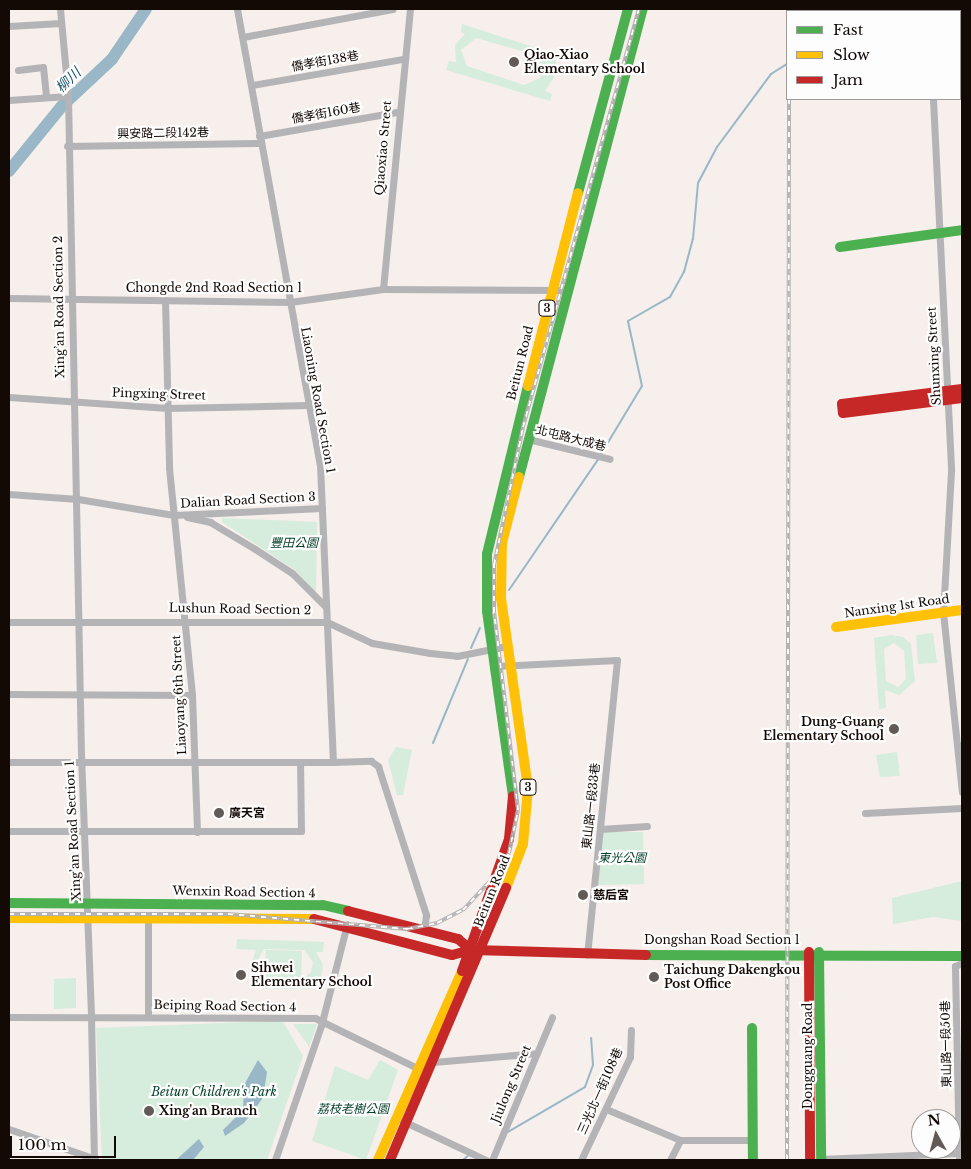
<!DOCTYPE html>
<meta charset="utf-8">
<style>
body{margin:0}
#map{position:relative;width:971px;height:1169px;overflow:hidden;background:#f6efeb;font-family:"Libre Baskerville","Noto Sans TC",serif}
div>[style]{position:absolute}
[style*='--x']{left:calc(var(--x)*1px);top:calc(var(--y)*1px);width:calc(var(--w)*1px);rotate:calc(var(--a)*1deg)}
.green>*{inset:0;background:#d6ecdd}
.water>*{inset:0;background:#99b7c6}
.stream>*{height:2px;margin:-1px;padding:0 1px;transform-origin:1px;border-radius:1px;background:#99b7c6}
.river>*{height:12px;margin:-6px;padding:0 6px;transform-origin:6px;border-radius:6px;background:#99b7c6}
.street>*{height:7px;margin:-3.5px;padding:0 3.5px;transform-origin:3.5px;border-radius:3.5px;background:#b4b4b7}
.fast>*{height:10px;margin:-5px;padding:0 5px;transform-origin:5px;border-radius:5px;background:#4caf50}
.slow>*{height:10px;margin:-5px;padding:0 5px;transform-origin:5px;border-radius:5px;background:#ffc107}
.jam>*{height:10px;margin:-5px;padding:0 5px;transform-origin:5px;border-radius:5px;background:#c62828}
.rail>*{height:4px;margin-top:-2px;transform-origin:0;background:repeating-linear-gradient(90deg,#fdfdfd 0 5.5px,#b4b2b2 0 11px);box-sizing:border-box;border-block:1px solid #b4b2b2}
.dots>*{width:14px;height:14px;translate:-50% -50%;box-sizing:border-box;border:2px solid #fdfdfd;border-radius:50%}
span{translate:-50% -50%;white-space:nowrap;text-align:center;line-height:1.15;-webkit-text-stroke:4.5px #fdfdfd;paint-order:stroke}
.shield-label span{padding:1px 4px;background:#fdfdfd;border:1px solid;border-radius:4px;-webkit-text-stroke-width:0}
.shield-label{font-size:11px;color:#130905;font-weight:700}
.poi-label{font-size:12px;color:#130905;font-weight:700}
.left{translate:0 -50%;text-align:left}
.right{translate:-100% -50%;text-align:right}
.street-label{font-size:12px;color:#130905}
.park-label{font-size:12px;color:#003d27;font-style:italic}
.water-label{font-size:14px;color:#155069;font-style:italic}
.frame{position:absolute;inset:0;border:10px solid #130905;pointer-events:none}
.legend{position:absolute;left:786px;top:10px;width:175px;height:90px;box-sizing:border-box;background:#fdfdfd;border:1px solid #9f9b9a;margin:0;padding:6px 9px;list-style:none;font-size:15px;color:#130905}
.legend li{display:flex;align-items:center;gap:10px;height:25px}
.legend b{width:25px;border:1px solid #9f9b9a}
.north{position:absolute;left:911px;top:1109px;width:50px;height:50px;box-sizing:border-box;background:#fdfdfd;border:1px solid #9f9b9a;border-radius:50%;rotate:353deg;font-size:14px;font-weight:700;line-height:20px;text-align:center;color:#130905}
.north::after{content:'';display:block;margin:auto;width:18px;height:22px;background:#625a56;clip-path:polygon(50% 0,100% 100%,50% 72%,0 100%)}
.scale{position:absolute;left:10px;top:1136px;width:106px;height:22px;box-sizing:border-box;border:2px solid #130905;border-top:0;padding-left:6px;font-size:15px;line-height:18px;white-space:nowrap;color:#130905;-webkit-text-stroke:4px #fdfdfd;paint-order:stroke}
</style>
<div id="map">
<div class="green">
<i style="clip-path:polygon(evenodd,462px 24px,555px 54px,557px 72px,545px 91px,552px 94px,550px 101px,446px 70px,449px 61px,456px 62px,455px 45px,465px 34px,461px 32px,462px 24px,476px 38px,536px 55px,543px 68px,540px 78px,524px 85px,467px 66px,461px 50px,476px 38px)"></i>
<i style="clip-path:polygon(222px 518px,317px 522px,316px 593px,295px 570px,222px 522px)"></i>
<i style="clip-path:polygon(933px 633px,937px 663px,918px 664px,916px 635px)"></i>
<i style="clip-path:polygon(evenodd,891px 635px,903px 637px,911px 644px,915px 681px,899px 695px,885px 690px,886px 708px,879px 709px,874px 638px,891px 635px,894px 643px,904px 651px,906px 679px,898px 687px,886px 681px,884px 649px,894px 643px)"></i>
<i style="clip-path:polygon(396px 747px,412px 750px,403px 795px,397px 795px,388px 760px)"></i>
<i style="clip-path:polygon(897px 752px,900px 776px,880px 777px,876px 755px)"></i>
<i style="clip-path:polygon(602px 832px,643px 832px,644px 884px,598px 885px)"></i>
<i style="clip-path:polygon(962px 881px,962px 921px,933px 917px,893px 924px,892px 898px)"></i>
<i style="clip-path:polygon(evenodd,237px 939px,324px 942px,323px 952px,316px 952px,323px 965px,321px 977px,311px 989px,263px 989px,249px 972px,256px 950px,236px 949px,237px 939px,264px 949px,304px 950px,313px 962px,311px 972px,302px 980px,261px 979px,254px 966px,264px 949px)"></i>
<i style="clip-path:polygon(266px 950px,302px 951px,301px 979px,265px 978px)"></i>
<i style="clip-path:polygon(76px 978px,76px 1008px,54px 1009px,54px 979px)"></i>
<i style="clip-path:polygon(278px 1021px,284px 1023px,303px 1056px,267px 1160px,102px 1160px,96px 1028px)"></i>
<i style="clip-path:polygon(293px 1024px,317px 1024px,309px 1047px)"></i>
<i style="clip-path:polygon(380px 1060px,398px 1070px,366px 1160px,312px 1141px,335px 1066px,368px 1080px)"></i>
</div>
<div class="water">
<i style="clip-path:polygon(258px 1060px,267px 1072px,263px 1098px,244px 1123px,225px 1136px,223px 1130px,243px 1110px,244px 1085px)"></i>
<i style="clip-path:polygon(199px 1139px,204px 1147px,193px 1160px,176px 1160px)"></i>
</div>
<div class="stream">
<i style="--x:601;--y:454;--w:79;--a:-58.9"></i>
<i style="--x:642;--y:386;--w:66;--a:-102.2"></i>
<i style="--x:628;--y:321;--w:48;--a:-29.7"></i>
<i style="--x:670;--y:297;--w:29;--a:-61"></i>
<i style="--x:684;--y:272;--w:34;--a:-75"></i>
<i style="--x:693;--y:239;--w:56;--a:-84.9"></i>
<i style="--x:698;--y:183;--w:41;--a:-62.2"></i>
<i style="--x:717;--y:147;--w:91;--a:-53.5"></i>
<i style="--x:771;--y:74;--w:19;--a:-32"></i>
<i style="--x:509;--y:590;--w:160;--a:-55.7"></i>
<i style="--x:471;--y:648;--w:22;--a:-66"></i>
<i style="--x:433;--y:743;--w:91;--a:-67.4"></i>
<i style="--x:961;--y:743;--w:3;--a:72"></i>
<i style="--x:508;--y:1132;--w:89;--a:-30.3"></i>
<i style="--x:585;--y:1087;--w:23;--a:-70"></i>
<i style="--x:593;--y:1065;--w:27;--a:-94"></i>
<i style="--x:463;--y:1160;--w:8;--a:-40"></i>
</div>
<div class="river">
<i style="--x:9;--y:171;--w:84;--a:-50.8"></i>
<i style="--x:62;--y:106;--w:69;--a:-43.2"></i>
<i style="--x:112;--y:59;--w:60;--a:-55.8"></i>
</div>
<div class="street">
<i style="--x:60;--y:9;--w:87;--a:84.7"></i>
<i style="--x:68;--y:96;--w:658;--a:88.87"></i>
<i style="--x:81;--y:754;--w:263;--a:87.8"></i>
<i style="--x:91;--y:1017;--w:140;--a:88.8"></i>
<i style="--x:94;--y:1157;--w:5;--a:143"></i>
<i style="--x:237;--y:9;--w:463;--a:79.7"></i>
<i style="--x:320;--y:465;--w:297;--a:87.5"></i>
<i style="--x:333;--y:762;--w:38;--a:-2"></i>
<i style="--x:371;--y:761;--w:9;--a:36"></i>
<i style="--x:378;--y:766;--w:157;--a:72.1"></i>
<i style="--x:426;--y:915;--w:14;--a:98"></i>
<i style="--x:929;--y:9;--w:2;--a:90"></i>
<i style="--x:9;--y:26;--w:52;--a:-3.3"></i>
<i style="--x:243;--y:37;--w:152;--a:-10.6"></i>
<i style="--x:18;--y:70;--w:25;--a:-7"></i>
<i style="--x:43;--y:67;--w:30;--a:84"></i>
<i style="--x:252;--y:85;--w:152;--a:-9.8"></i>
<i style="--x:933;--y:99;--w:372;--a:87.2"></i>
<i style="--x:951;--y:471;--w:141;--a:93.2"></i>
<i style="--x:943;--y:612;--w:181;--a:84"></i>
<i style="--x:9;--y:100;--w:59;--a:-3.9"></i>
<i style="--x:259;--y:136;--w:140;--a:-9.9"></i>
<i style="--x:67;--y:146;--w:192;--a:-0.9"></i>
<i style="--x:383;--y:289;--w:281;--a:-84.5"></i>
<i style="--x:9;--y:298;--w:281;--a:0.8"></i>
<i style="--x:290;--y:302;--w:94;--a:-8"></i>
<i style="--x:383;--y:289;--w:185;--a:0.3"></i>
<i style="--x:165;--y:300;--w:168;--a:88.6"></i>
<i style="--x:169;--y:468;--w:228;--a:84.2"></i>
<i style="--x:192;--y:695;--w:137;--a:87.9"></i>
<i style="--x:9;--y:397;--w:159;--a:4"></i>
<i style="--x:168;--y:408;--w:140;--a:-1.2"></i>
<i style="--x:528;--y:439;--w:84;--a:13.7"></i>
<i style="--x:9;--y:494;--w:69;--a:4.1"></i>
<i style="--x:78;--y:499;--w:97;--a:9.5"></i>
<i style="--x:174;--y:515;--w:148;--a:-2.7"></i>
<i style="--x:187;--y:517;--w:24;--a:12"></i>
<i style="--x:210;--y:522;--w:52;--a:31"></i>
<i style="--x:255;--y:549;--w:44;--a:33"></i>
<i style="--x:292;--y:573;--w:47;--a:45"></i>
<i style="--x:9;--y:622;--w:318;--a:0"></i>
<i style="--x:327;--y:622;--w:50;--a:25"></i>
<i style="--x:372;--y:643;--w:59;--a:9.8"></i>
<i style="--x:430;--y:653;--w:27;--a:6"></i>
<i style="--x:457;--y:656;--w:51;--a:-11.3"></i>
<i style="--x:495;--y:666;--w:122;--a:-2.8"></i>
<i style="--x:617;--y:660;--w:296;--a:95.8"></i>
<i style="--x:9;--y:694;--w:183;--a:0.3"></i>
<i style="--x:9;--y:762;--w:324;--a:0"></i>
<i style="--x:865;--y:813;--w:97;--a:-3"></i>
<i style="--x:600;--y:829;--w:47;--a:-3.7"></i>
<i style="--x:9;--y:831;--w:292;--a:0"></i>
<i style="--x:301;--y:831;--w:68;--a:-90.8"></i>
<i style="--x:148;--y:919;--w:97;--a:90"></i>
<i style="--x:9;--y:1017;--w:306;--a:0.2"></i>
<i style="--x:315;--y:1018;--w:118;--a:26.1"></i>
<i style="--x:433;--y:1062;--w:104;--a:-4.9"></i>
<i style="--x:606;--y:1109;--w:80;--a:22.7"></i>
<i style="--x:680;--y:1140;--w:73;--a:0"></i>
<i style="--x:403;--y:1121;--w:92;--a:25.2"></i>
<i style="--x:9;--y:1129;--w:91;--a:19.2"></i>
<i style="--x:821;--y:1159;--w:138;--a:-2.5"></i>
<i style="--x:275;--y:1160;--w:142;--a:-71.1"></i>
<i style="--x:321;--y:1026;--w:105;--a:-75.7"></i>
<i style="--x:492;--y:1160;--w:155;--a:-67.2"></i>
<i style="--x:581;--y:1160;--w:114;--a:-64.6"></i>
<i style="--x:630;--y:1057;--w:27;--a:-88"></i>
<i style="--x:670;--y:1160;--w:22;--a:-63"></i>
<i style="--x:959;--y:1160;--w:194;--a:-91.2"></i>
<i style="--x:955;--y:966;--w:8;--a:-23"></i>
</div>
<div class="fast">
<i style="--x:578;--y:193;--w:191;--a:-74.8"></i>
<i style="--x:840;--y:247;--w:123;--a:-7.9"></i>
<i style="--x:519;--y:477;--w:484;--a:-75.2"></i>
<i style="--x:513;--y:796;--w:187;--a:-98"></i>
<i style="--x:487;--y:611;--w:57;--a:-90"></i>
<i style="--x:487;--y:554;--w:173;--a:-76.3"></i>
<i style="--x:9;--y:903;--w:314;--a:0.4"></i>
<i style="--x:323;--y:905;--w:26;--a:13"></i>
<i style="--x:819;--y:952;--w:208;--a:89.4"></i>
<i style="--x:646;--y:955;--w:316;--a:0.2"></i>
<i style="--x:752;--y:1028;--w:132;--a:89.6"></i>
</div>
<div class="slow">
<i style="--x:528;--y:386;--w:199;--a:-75.5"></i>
<i style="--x:836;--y:627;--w:127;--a:-7.7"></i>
<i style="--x:506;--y:888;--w:47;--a:-68.9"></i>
<i style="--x:523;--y:844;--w:56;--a:-84.9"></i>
<i style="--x:528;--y:788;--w:192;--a:-98.1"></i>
<i style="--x:501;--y:598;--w:55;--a:-89"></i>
<i style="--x:502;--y:543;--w:68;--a:-75.6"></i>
<i style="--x:9;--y:918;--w:305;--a:0.2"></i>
<i style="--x:378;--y:1160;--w:207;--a:-66"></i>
</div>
<div class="jam">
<i style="--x:962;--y:389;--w:121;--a:172.9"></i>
<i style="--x:842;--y:404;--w:9;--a:84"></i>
<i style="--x:843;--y:413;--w:120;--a:-7.2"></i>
<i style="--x:348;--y:911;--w:114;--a:14.3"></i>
<i style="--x:458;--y:939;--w:17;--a:40"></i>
<i style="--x:314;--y:919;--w:143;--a:14.6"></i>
<i style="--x:452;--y:955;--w:20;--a:-15"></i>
<i style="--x:471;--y:950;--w:175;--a:1.6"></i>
<i style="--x:809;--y:952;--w:208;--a:89.7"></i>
<i style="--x:462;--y:971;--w:140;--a:-70.4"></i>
<i style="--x:509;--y:839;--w:43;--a:-84.7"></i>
<i style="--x:390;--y:1160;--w:296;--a:-66.9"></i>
</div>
<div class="rail">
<i style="--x:789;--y:11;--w:2;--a:-90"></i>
<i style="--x:9;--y:914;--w:219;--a:0"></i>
<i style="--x:228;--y:914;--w:180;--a:4.8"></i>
<i style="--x:407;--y:929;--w:31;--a:-11"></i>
<i style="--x:437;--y:923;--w:29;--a:-27"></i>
<i style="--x:463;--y:910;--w:45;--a:-46.8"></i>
<i style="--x:494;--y:877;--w:28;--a:-58"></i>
<i style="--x:509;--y:853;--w:44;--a:-78.2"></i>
<i style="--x:518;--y:810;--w:199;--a:-96.9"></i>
<i style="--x:494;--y:612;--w:47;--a:-90"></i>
<i style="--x:494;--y:565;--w:141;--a:-78.1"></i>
<i style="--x:523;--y:427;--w:434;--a:-74.5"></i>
<i style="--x:787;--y:1160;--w:1061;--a:-89.89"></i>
</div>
<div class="dots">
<i style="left:514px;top:62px;background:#625a56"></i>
<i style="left:894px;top:729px;background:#625a56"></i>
<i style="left:219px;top:813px;background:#625a56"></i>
<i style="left:583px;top:895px;background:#625a56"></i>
<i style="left:241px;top:975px;background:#625a56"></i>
<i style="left:654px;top:977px;background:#625a56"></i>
<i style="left:149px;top:1111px;background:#625a56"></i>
</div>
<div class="shield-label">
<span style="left:547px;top:308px">3</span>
<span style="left:528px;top:787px">3</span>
</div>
<div class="poi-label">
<span class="left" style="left:524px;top:62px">Qiao-Xiao<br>Elementary School</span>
<span class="right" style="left:884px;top:729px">Dung-Guang<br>Elementary School</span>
<span class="left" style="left:229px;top:813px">廣天宮</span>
<span class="left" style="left:593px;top:895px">慈后宮</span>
<span class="left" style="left:251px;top:975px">Sihwei<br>Elementary School</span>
<span class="left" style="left:664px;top:977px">Taichung Dakengkou<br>Post Office</span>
<span class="left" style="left:159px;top:1111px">Xing'an Branch</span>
</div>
<div class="street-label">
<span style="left:325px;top:61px;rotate:-10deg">僑孝街138巷</span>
<span style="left:326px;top:113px;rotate:-10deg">僑孝街160巷</span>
<span style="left:163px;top:133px;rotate:-1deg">興安路二段142巷</span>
<span style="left:383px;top:148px;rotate:-85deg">Qiaoxiao Street</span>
<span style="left:214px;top:288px">Chongde 2nd Road Section 1</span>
<span style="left:59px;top:307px;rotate:-91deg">Xing’an Road Section 2</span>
<span style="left:934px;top:356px;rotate:-93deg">Shunxing Street</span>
<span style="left:520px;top:363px;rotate:-76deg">Beitun Road</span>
<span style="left:159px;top:394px;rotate:2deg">Pingxing Street</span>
<span style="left:318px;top:400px;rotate:80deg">Liaoning Road Section 1</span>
<span style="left:571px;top:438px;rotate:14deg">北屯路大成巷</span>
<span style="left:248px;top:500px;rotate:-3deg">Dalian Road Section 3</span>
<span style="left:897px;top:606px;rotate:-8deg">Nanxing 1st Road</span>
<span style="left:240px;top:609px;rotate:1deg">Lushun Road Section 2</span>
<span style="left:179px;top:695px;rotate:-93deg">Liaoyang 6th Street</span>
<span style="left:591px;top:806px;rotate:-84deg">東山路一段33巷</span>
<span style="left:73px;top:831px;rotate:-93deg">Xing’an Road Section 1</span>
<span style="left:492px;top:891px;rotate:-68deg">Beitun Road</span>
<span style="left:244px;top:892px;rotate:1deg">Wenxin Road Section 4</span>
<span style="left:722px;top:940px">Dongshan Road Section 1</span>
<span style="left:225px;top:1006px;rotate:1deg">Beiping Road Section 4</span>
<span style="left:946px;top:1044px;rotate:-91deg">東山路一段50巷</span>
<span style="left:808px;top:1056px;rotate:-90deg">Dongguang Road</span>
<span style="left:511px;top:1084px;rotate:-67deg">Jiulong Street</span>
<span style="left:600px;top:1091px;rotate:-66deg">三光北一街108巷</span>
</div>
<div class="park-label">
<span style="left:294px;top:543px">豐田公園</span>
<span style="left:622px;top:858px">東光公園</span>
<span style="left:214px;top:1092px">Beitun Children's Park</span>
<span style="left:353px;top:1109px">荔枝老樹公園</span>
</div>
<div class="water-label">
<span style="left:68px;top:80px;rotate:-44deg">柳川</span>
</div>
<div class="frame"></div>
<ul class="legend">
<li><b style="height:6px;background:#4caf50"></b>Fast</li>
<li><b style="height:6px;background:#ffc107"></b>Slow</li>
<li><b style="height:6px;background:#c62828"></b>Jam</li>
</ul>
<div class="north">N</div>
<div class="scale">100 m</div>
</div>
